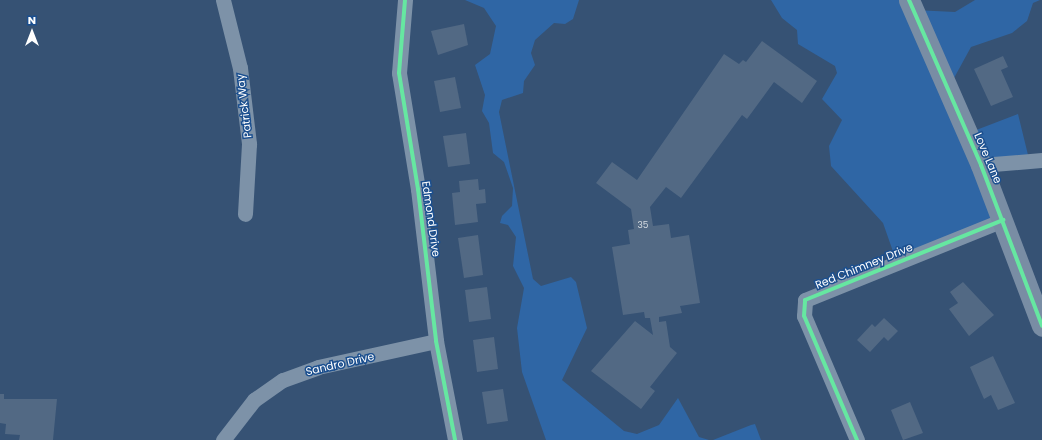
<!DOCTYPE html>
<style>
body{margin:0}
#map{position:relative;width:1042px;height:440px;overflow:hidden;background:#365274;font-family:Poppins,sans-serif}
div>[style]{position:absolute}
[style*='--x']{left:calc(var(--x)*1px);top:calc(var(--y)*1px);width:calc(var(--w)*1px);rotate:calc(var(--a)*1deg)}
.green>*{inset:0;background:#2f66a5}
.building>*{inset:0;background:#526984}
.street>*{height:15px;margin:-7.5px;padding:0 7.5px;transform-origin:7.5px;border-radius:7.5px;background:#7d92a8}
.secondary>*{height:21px;margin:-10.5px;padding:0 10.5px;transform-origin:10.5px;border-radius:10.5px;background:#798da4}
.cycleway>*{height:4px;margin:-2px;padding:0 2px;transform-origin:2px;border-radius:2px;background:#66e7a1}
span{translate:-50% -50%;white-space:nowrap;text-align:center;line-height:1.15;-webkit-text-stroke:3px #1b4f8f;paint-order:stroke}
.number-label{font-size:9px;color:#d4dae0}
.number-label span{-webkit-text-stroke-width:0}
.street-label{font-size:11px;color:#fff}
.north{position:absolute;left:12px;top:12px;width:40px;height:40px;-webkit-text-stroke:3px #1b4f8f;paint-order:stroke;rotate:0deg;font-size:11px;font-weight:700;line-height:16px;text-align:center;color:#fff}
.north::after{content:'';display:block;margin:auto;width:14px;height:18px;background:#fff;clip-path:polygon(50% 0,100% 100%,50% 72%,0 100%)}
</style>
<div id="map">
<div class="green">
<i style="clip-path:polygon(465px 0,579px 0,573px 19px,565px 24px,554px 23px,535px 40px,531px 53px,535px 65px,524px 81px,523px 93px,502px 100px,499px 112px,533px 279px,541px 286px,571px 277px,576px 282px,587px 328px,562px 380px,624px 431px,637px 434px,659px 425px,678px 398px,699px 437px,709px 440px,546px 440px,522px 372px,517px 328px,524px 288px,513px 266px,516px 237px,508px 225px,500px 223px,502px 216px,512px 206px,513px 188px,504px 162px,493px 153px,489px 123px,482px 111px,485px 95px,475px 65px,490px 54px,496px 26px,484px 8px)"></i>
<i style="clip-path:polygon(771px 0,909px 0,914px 10px,955px 12px,975px 0,1040px 0,1033px 3px,1027px 21px,1012px 33px,971px 47px,948px 89px,971px 132px,1018px 114px,1029px 159px,984px 162px,1000px 219px,896px 260px,883px 223px,831px 166px,829px 146px,842px 120px,822px 99px,837px 73px,835px 66px,798px 44px,797px 30px,782px 18px)"></i>
<i style="clip-path:polygon(755px 424px,761px 440px,713px 440px,751px 425px)"></i>
</div>
<div class="building">
<i style="clip-path:polygon(464px 24px,468px 45px,438px 55px,431px 31px)"></i>
<i style="clip-path:polygon(762px 41px,817px 81px,802px 103px,774px 82px,747px 119px,742px 115px,681px 198px,666px 187px,650px 207px,653px 226px,669px 224px,671px 238px,689px 235px,700px 303px,680px 306px,682px 313px,659px 317px,659px 322px,666px 321px,670px 347px,677px 353px,650px 387px,655px 391px,641px 409px,591px 371px,635px 321px,653px 335px,650px 318px,645px 318px,644px 312px,623px 315px,612px 247px,630px 244px,628px 230px,634px 229px,631px 209px,596px 183px,612px 162px,637px 180px,724px 54px,739px 64px,743px 60px,746px 62px)"></i>
<i style="clip-path:polygon(1003px 56px,1008px 67px,1001px 70px,1013px 97px,991px 106px,974px 69px)"></i>
<i style="clip-path:polygon(455px 77px,461px 108px,440px 112px,434px 81px)"></i>
<i style="clip-path:polygon(466px 133px,470px 164px,448px 167px,443px 136px)"></i>
<i style="clip-path:polygon(478px 179px,479px 190px,485px 189px,486px 203px,476px 204px,478px 222px,455px 225px,452px 193px,460px 192px,459px 181px)"></i>
<i style="clip-path:polygon(478px 235px,483px 275px,464px 278px,458px 238px)"></i>
<i style="clip-path:polygon(963px 282px,994px 315px,969px 336px,949px 309px,958px 303px,950px 292px)"></i>
<i style="clip-path:polygon(487px 287px,491px 319px,469px 322px,465px 290px)"></i>
<i style="clip-path:polygon(884px 318px,898px 331px,888px 341px,884px 337px,870px 352px,857px 340px,872px 324px,875px 327px)"></i>
<i style="clip-path:polygon(494px 337px,498px 369px,477px 372px,473px 340px)"></i>
<i style="clip-path:polygon(993px 356px,1015px 403px,998px 410px,991px 395px,984px 399px,970px 367px)"></i>
<i style="clip-path:polygon(503px 389px,508px 421px,487px 424px,482px 392px)"></i>
<i style="clip-path:polygon(0 394px,4px 394px,4px 399px,57px 399px,53px 440px,19px 440px,20px 435px,5px 434px,6px 424px,0 423px)"></i>
<i style="clip-path:polygon(910px 402px,923px 433px,903px 440px,891px 410px)"></i>
</div>
<div class="street">
<i style="--x:223;--y:0;--w:70;--a:76"></i>
<i style="--x:240;--y:68;--w:77;--a:83.2"></i>
<i style="--x:249;--y:144;--w:70;--a:93.3"></i>
<i style="--x:405;--y:0;--w:73;--a:94.7"></i>
<i style="--x:399;--y:73;--w:118;--a:80.7"></i>
<i style="--x:418;--y:189;--w:153;--a:83.2"></i>
<i style="--x:436;--y:341;--w:101;--a:79.1"></i>
<i style="--x:981;--y:165;--w:61;--a:-4.7"></i>
<i style="--x:223;--y:440;--w:51;--a:-52.2"></i>
<i style="--x:254;--y:400;--w:35;--a:-35"></i>
<i style="--x:283;--y:380;--w:37;--a:-20"></i>
<i style="--x:318;--y:367;--w:121;--a:-12.4"></i>
<i style="--x:857;--y:440;--w:135;--a:-113.1"></i>
<i style="--x:804;--y:316;--w:16;--a:-86"></i>
<i style="--x:805;--y:300;--w:214;--a:-22"></i>
</div>
<div class="secondary">
<i style="--x:909;--y:0;--w:180;--a:66.4"></i>
<i style="--x:981;--y:165;--w:172;--a:69.2"></i>
</div>
<div class="cycleway">
<i style="--x:405;--y:0;--w:73;--a:94.7"></i>
<i style="--x:399;--y:73;--w:118;--a:80.7"></i>
<i style="--x:418;--y:189;--w:153;--a:83.2"></i>
<i style="--x:436;--y:341;--w:101;--a:79.1"></i>
<i style="--x:909;--y:0;--w:180;--a:66.4"></i>
<i style="--x:981;--y:165;--w:172;--a:69.2"></i>
<i style="--x:857;--y:440;--w:135;--a:-113.1"></i>
<i style="--x:804;--y:316;--w:16;--a:-86"></i>
<i style="--x:805;--y:300;--w:214;--a:-22"></i>
</div>
<div class="number-label">
<span style="left:643px;top:225px">35</span>
</div>
<div class="street-label">
<span style="left:244px;top:106px;rotate:-97deg">Patrick Way</span>
<span style="left:988px;top:158px;rotate:67deg">Love Lane</span>
<span style="left:431px;top:219px;rotate:82deg">Edmond Drive</span>
<span style="left:864px;top:266px;rotate:-22deg">Red Chimney Drive</span>
<span style="left:340px;top:364px;rotate:-13deg">Sandro Drive</span>
</div>
<div class="north">N</div>
</div>
